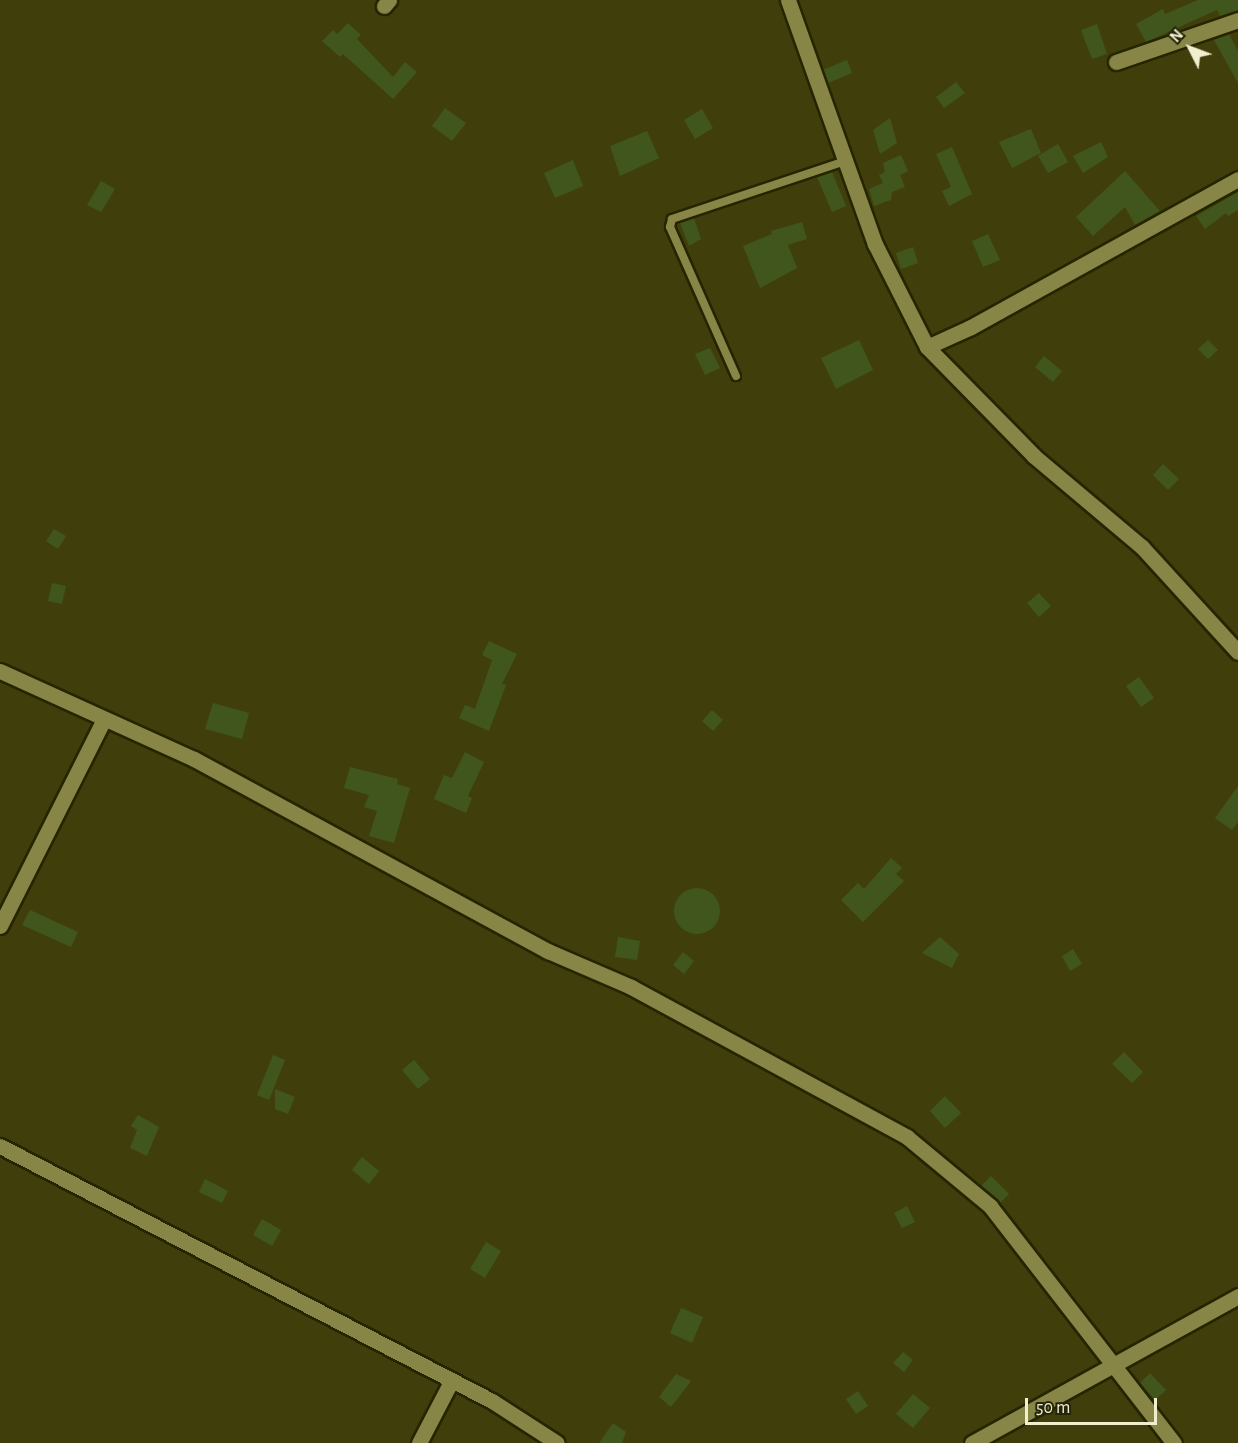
<!DOCTYPE html>
<style>
body{margin:0}
#map{position:relative;width:1238px;height:1443px;overflow:hidden;background:#403f0b;font-family:"Alegreya Sans",sans-serif}
div>[style]{position:absolute}
[style*='--x']{left:calc(var(--x)*1px);top:calc(var(--y)*1px);width:calc(var(--w)*1px);rotate:calc(var(--a)*1deg)}
.building>*{inset:0;background:#40561d}
.round{border-radius:50%}
.roads{filter:drop-shadow(2px 0 #262502) drop-shadow(-2px 0 #262502) drop-shadow(0 2px #262502) drop-shadow(0 -2px #262502)}
.service>*{height:8px;margin:-4px;padding:0 4px;transform-origin:4px;border-radius:4px;background:#888646}
.minor>*{height:15px;margin:-7.5px;padding:0 7.5px;transform-origin:7.5px;border-radius:7.5px;background:#888646}
span{translate:-50% -50%;white-space:nowrap;text-align:center;line-height:1.15;-webkit-text-stroke:5px #252509;paint-order:stroke}
.north{position:absolute;left:1160px;top:18px;width:60px;height:60px;-webkit-text-stroke:4px #252509;paint-order:stroke;rotate:312deg;font-size:16px;font-weight:700;line-height:24px;text-align:center;color:#efefce}
.north::after{content:'';display:block;margin:auto;width:21px;height:27px;background:#efefce;clip-path:polygon(50% 0,100% 100%,50% 72%,0 100%)}
.scale{position:absolute;left:1025px;top:1398px;width:132px;height:27px;box-sizing:border-box;border:3px solid #efefce;border-top:0;padding-left:8px;font-size:18px;line-height:21px;white-space:nowrap;color:#efefce;-webkit-text-stroke:4px #252509;paint-order:stroke}
</style>
<div id="map">
<div class="building">
<i style="clip-path:polygon(1198px 0,1238px 0,1238px 10px,1220px 16px,1217px 10px,1146px 42px,1136px 24px,1163px 9px,1165px 14px)"></i>
<i style="clip-path:polygon(348px 23px,361px 35px,357px 39px,393px 77px,405px 62px,417px 72px,393px 99px,343px 54px,340px 57px,322px 41px,333px 30px,337px 34px)"></i>
<i style="clip-path:polygon(1097px 24px,1107px 54px,1092px 59px,1081px 30px)"></i>
<i style="clip-path:polygon(1229px 34px,1238px 51px,1238px 83px,1214px 40px)"></i>
<i style="clip-path:polygon(847px 60px,852px 73px,828px 83px,823px 70px)"></i>
<i style="clip-path:polygon(956px 82px,965px 93px,944px 108px,936px 97px)"></i>
<i style="clip-path:polygon(445px 108px,466px 123px,452px 141px,432px 126px)"></i>
<i style="clip-path:polygon(702px 109px,713px 128px,695px 139px,684px 120px)"></i>
<i style="clip-path:polygon(890px 118px,897px 143px,880px 154px,873px 130px)"></i>
<i style="clip-path:polygon(1031px 129px,1041px 153px,1012px 168px,999px 142px)"></i>
<i style="clip-path:polygon(647px 131px,659px 158px,620px 176px,610px 146px)"></i>
<i style="clip-path:polygon(1101px 142px,1108px 157px,1083px 173px,1073px 156px)"></i>
<i style="clip-path:polygon(1058px 144px,1068px 162px,1048px 173px,1038px 156px)"></i>
<i style="clip-path:polygon(952px 147px,972px 194px,949px 206px,942px 191px,951px 187px,936px 154px)"></i>
<i style="clip-path:polygon(901px 155px,908px 171px,900px 175px,905px 187px,892px 192px,891px 200px,874px 206px,869px 189px,883px 183px,879px 175px,885px 172px,883px 163px)"></i>
<i style="clip-path:polygon(573px 160px,583px 186px,555px 198px,544px 173px)"></i>
<i style="clip-path:polygon(1125px 171px,1160px 211px,1135px 225px,1125px 207px,1093px 236px,1076px 217px)"></i>
<i style="clip-path:polygon(832px 172px,846px 206px,832px 212px,817px 177px)"></i>
<i style="clip-path:polygon(101px 181px,115px 189px,101px 212px,87px 205px)"></i>
<i style="clip-path:polygon(1238px 192px,1238px 210px,1228px 216px,1226px 213px,1205px 229px,1196px 216px)"></i>
<i style="clip-path:polygon(694px 218px,701px 239px,689px 246px,680px 223px)"></i>
<i style="clip-path:polygon(802px 222px,807px 239px,788px 245px,797px 268px,760px 288px,743px 246px,772px 234px,771px 231px)"></i>
<i style="clip-path:polygon(988px 234px,1000px 260px,983px 267px,972px 241px)"></i>
<i style="clip-path:polygon(913px 247px,918px 263px,901px 269px,896px 253px)"></i>
<i style="clip-path:polygon(859px 340px,873px 370px,836px 389px,821px 358px)"></i>
<i style="clip-path:polygon(1208px 340px,1218px 350px,1208px 359px,1198px 349px)"></i>
<i style="clip-path:polygon(710px 348px,720px 368px,705px 375px,695px 354px)"></i>
<i style="clip-path:polygon(1044px 356px,1062px 371px,1053px 382px,1035px 367px)"></i>
<i style="clip-path:polygon(1163px 464px,1179px 479px,1168px 490px,1153px 475px)"></i>
<i style="clip-path:polygon(54px 529px,66px 536px,58px 549px,46px 541px)"></i>
<i style="clip-path:polygon(52px 583px,66px 586px,62px 604px,48px 601px)"></i>
<i style="clip-path:polygon(1039px 593px,1051px 606px,1039px 617px,1027px 603px)"></i>
<i style="clip-path:polygon(489px 641px,517px 654px,502px 684px,506px 685px,489px 731px,459px 718px,465px 705px,475px 709px,492px 660px,482px 655px)"></i>
<i style="clip-path:polygon(1139px 677px,1154px 698px,1141px 707px,1126px 686px)"></i>
<i style="clip-path:polygon(213px 703px,249px 713px,242px 739px,205px 729px)"></i>
<i style="clip-path:polygon(712px 710px,723px 720px,713px 731px,702px 721px)"></i>
<i style="clip-path:polygon(465px 752px,484px 762px,468px 796px,472px 798px,466px 813px,434px 799px,444px 775px,452px 778px)"></i>
<i style="clip-path:polygon(350px 767px,398px 779px,397px 784px,410px 788px,394px 843px,369px 836px,377px 811px,364px 807px,369px 795px,344px 788px)"></i>
<i style="clip-path:polygon(1238px 786px,1238px 822px,1232px 830px,1215px 818px)"></i>
<i style="clip-path:polygon(891px 858px,902px 868px,896px 874px,904px 881px,863px 922px,841px 900px,858px 883px,864px 889px)"></i>
<i class="round" style="left:674px;top:888px;width:46px;height:46px"></i>
<i style="clip-path:polygon(30px 910px,78px 932px,71px 947px,22px 925px)"></i>
<i style="clip-path:polygon(618px 937px,640px 941px,637px 960px,615px 957px)"></i>
<i style="clip-path:polygon(940px 937px,959px 954px,952px 968px,922px 953px)"></i>
<i style="clip-path:polygon(1073px 949px,1082px 964px,1070px 971px,1062px 956px)"></i>
<i style="clip-path:polygon(683px 952px,694px 961px,684px 974px,673px 965px)"></i>
<i style="clip-path:polygon(1124px 1052px,1143px 1072px,1132px 1083px,1112px 1064px)"></i>
<i style="clip-path:polygon(273px 1055px,285px 1060px,269px 1100px,257px 1095px)"></i>
<i style="clip-path:polygon(414px 1060px,430px 1079px,418px 1089px,402px 1070px)"></i>
<i style="clip-path:polygon(275px 1089px,295px 1097px,288px 1114px,275px 1109px)"></i>
<i style="clip-path:polygon(945px 1096px,961px 1113px,945px 1128px,930px 1111px)"></i>
<i style="clip-path:polygon(138px 1115px,159px 1127px,147px 1156px,130px 1148px,137px 1130px,131px 1126px)"></i>
<i style="clip-path:polygon(362px 1157px,379px 1171px,369px 1184px,352px 1170px)"></i>
<i style="clip-path:polygon(991px 1176px,1009px 1194px,1000px 1203px,981px 1186px)"></i>
<i style="clip-path:polygon(205px 1179px,228px 1191px,222px 1203px,199px 1192px)"></i>
<i style="clip-path:polygon(907px 1206px,915px 1222px,902px 1228px,894px 1213px)"></i>
<i style="clip-path:polygon(262px 1219px,281px 1230px,272px 1246px,253px 1235px)"></i>
<i style="clip-path:polygon(486px 1242px,501px 1251px,485px 1278px,470px 1269px)"></i>
<i style="clip-path:polygon(681px 1308px,703px 1317px,692px 1343px,670px 1333px)"></i>
<i style="clip-path:polygon(903px 1352px,913px 1360px,904px 1372px,893px 1363px)"></i>
<i style="clip-path:polygon(1150px 1373px,1166px 1390px,1155px 1400px,1140px 1383px)"></i>
<i style="clip-path:polygon(676px 1374px,691px 1381px,671px 1407px,659px 1397px)"></i>
<i style="clip-path:polygon(858px 1391px,868px 1406px,856px 1414px,846px 1399px)"></i>
<i style="clip-path:polygon(913px 1394px,930px 1408px,913px 1428px,896px 1414px)"></i>
<i style="clip-path:polygon(613px 1423px,626px 1432px,622px 1443px,599px 1443px)"></i>
</div>
<div class="roads">
<div class="service">
<i style="--x:736;--y:376;--w:163;--a:-113.9"></i>
<i style="--x:670;--y:227;--w:8;--a:-76"></i>
<i style="--x:672;--y:219;--w:182;--a:-18.5"></i>
</div>
<div class="minor">
<i style="--x:788;--y:0;--w:259;--a:70.4"></i>
<i style="--x:875;--y:244;--w:115;--a:63.2"></i>
<i style="--x:927;--y:347;--w:153;--a:45.5"></i>
<i style="--x:1034;--y:456;--w:141;--a:40.1"></i>
<i style="--x:1142;--y:547;--w:142;--a:47.6"></i>
<i style="--x:384;--y:6;--w:8;--a:-50"></i>
<i style="--x:1116;--y:62;--w:129;--a:-19"></i>
<i style="--x:927;--y:347;--w:48;--a:-24.4"></i>
<i style="--x:971;--y:327;--w:305;--a:-29"></i>
<i style="--x:0;--y:671;--w:213;--a:24.4"></i>
<i style="--x:194;--y:759;--w:403;--a:28.5"></i>
<i style="--x:548;--y:951;--w:90;--a:23.4"></i>
<i style="--x:631;--y:987;--w:314;--a:28.5"></i>
<i style="--x:907;--y:1137;--w:108;--a:39.7"></i>
<i style="--x:990;--y:1206;--w:300;--a:52.2"></i>
<i style="--x:0;--y:926;--w:232;--a:-63.3"></i>
<i style="--x:0;--y:1146;--w:554;--a:27.4"></i>
<i style="--x:492;--y:1401;--w:77;--a:32.9"></i>
<i style="--x:419;--y:1443;--w:71;--a:-62.4"></i>
<i style="--x:972;--y:1443;--w:304;--a:-28.9"></i>
</div>
</div>
<div class="north">N</div>
<div class="scale">50 m</div>
</div>
